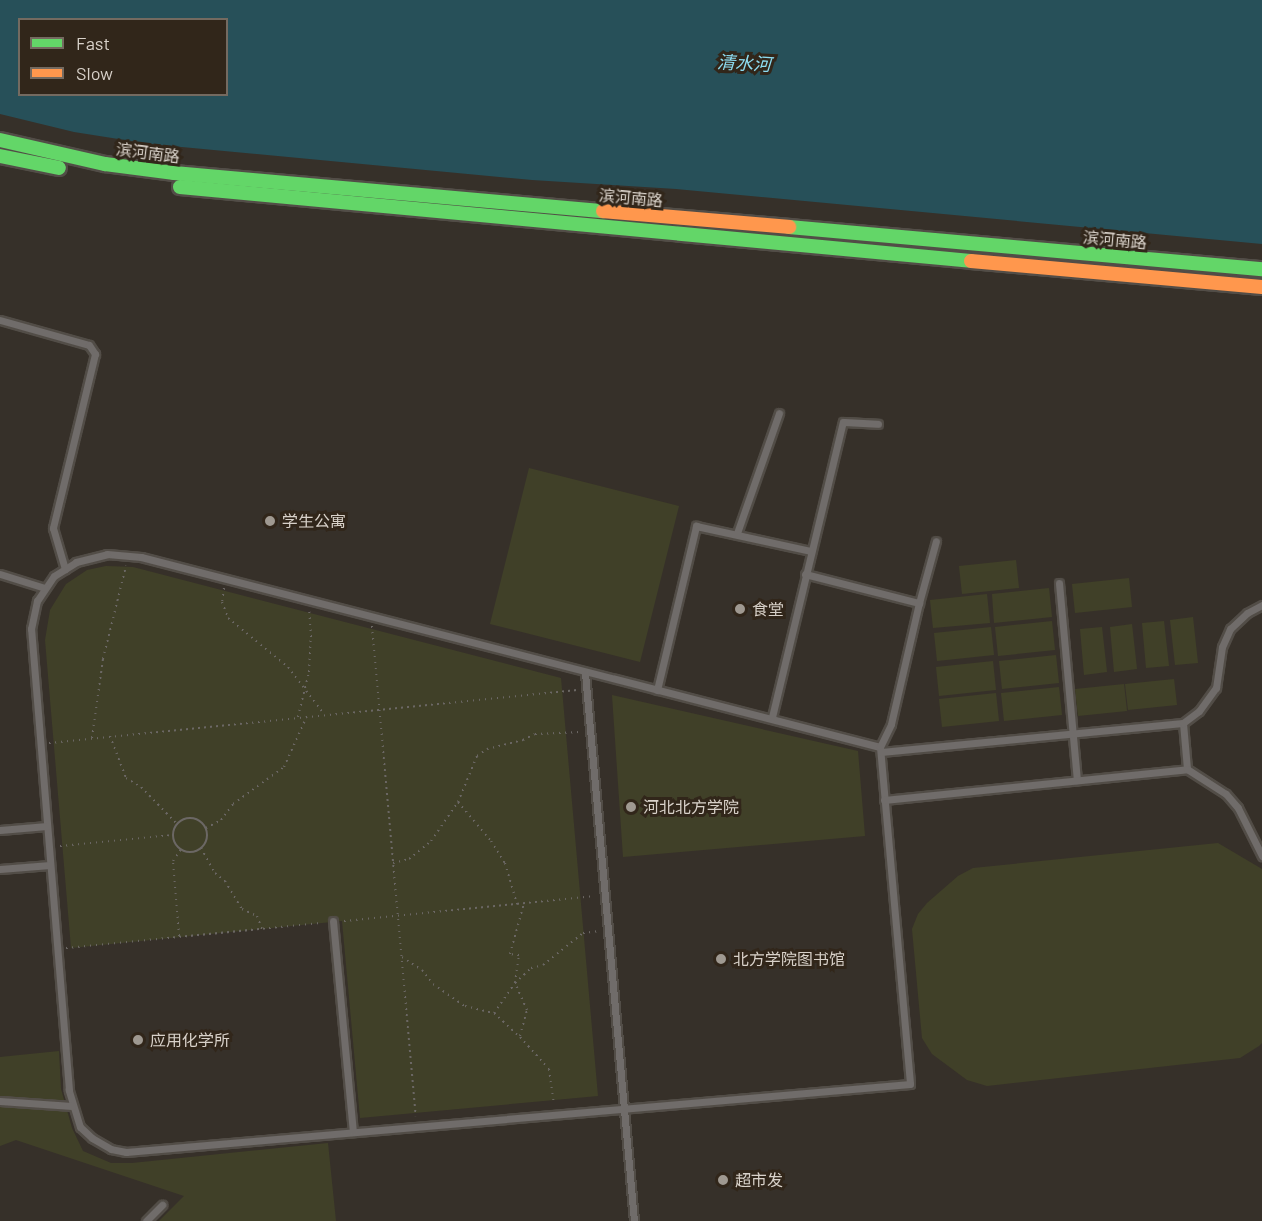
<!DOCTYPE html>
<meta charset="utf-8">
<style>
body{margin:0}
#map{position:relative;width:1262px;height:1221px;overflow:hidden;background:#363029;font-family:Barlow,"Noto Sans SC",sans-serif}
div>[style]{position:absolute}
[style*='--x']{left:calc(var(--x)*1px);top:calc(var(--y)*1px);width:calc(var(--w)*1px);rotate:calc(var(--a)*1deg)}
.green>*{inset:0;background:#404028}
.water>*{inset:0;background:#275059}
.path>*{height:2px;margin-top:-1px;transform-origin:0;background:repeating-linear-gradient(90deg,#6b6764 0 1.5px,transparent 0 6px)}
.path>.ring{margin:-1px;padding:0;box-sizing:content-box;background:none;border:2px solid #6b6764;border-radius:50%}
.roads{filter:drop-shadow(2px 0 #524d47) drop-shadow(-2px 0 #524d47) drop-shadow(0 2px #524d47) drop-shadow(0 -2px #524d47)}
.lane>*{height:7px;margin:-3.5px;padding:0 3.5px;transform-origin:3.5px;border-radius:3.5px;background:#706c6a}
.fast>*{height:14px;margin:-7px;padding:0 7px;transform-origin:7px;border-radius:7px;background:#63d668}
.slow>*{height:14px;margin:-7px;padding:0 7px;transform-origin:7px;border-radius:7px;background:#ff974d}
.dots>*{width:16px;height:16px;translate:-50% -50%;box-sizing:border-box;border:3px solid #31261a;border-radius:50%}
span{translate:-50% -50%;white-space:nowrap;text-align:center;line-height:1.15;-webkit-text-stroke:6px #31261a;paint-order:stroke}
.street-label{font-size:16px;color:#d8d1c9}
.poi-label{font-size:16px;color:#d8d1c9}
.left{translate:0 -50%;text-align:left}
.water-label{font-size:18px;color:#8ddcf1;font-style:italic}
.legend{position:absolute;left:18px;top:18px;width:210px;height:78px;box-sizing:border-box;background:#31261a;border:2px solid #746a60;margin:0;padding:8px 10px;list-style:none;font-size:18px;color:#d8d1c9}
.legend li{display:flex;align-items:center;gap:12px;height:30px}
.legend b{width:30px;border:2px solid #746a60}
</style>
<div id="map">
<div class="green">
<i style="clip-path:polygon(529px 468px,679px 506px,640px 662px,490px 624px)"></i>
<i style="clip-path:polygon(1016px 560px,1019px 588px,962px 594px,959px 566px)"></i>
<i style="clip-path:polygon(106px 566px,133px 567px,561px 678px,598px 1096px,360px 1118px,342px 921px,71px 948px,45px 640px,50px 610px,66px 584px,87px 570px)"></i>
<i style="clip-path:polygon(1129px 578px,1132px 607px,1075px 613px,1072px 584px)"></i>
<i style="clip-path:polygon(1049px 588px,1052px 617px,994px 623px,992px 594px)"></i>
<i style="clip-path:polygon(987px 594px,990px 623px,933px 628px,930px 600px)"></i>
<i style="clip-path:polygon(1193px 617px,1198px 663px,1175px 665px,1170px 620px)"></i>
<i style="clip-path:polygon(1052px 621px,1055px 650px,998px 656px,995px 627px)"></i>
<i style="clip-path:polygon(1164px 621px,1169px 666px,1146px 668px,1142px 623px)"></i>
<i style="clip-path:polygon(1132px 624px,1137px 669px,1114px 672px,1110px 627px)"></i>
<i style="clip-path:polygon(991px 627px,994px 655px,937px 661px,934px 633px)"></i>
<i style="clip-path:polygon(1102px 627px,1107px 672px,1084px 675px,1080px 629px)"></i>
<i style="clip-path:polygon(1056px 655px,1059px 683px,1002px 689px,999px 661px)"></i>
<i style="clip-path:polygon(993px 661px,996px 690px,939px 696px,936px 667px)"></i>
<i style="clip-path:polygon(1174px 679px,1177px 705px,1128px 710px,1125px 684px)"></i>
<i style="clip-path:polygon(1124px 684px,1127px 711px,1078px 716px,1075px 689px)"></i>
<i style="clip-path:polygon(1059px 687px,1062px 715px,1004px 721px,1001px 693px)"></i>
<i style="clip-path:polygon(996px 693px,999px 721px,942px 727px,939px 699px)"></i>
<i style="clip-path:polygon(612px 695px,858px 751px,865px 836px,623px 857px)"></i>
<i style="clip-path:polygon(1218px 843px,1262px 869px,1262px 1043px,1259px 1046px,1240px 1058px,987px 1086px,967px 1080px,932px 1054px,922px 1038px,912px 929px,918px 914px,927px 903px,958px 876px,973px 868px)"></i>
<i style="clip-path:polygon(59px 1051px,61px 1089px,72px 1128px,83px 1151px,111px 1163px,132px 1163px,328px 1143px,336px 1221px,159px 1221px,184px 1196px,16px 1140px,0 1146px,0 1057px)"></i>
</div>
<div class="water">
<i style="clip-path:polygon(evenodd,0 0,1262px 0,1262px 244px,676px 189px,532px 180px,150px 144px,74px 132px,0 114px,0 0,20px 20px,226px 20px,226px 94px,20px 94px,20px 20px)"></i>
</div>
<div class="path">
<i style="--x:224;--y:588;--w:14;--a:98"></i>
<i style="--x:222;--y:602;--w:17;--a:69"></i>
<i style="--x:228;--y:618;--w:77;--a:39.2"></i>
<i style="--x:288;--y:667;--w:59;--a:52.5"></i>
<i style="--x:372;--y:626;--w:492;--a:84.9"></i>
<i style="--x:298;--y:717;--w:46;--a:-76.3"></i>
<i style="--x:309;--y:672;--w:35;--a:-87"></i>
<i style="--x:311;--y:637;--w:27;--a:-94"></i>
<i style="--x:110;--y:736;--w:45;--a:69.1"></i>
<i style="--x:126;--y:778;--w:17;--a:31"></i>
<i style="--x:141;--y:787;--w:52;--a:45.8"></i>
<i style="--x:92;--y:738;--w:80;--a:-82.1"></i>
<i style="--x:103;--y:659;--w:96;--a:-76.1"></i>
<i style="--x:49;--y:743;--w:531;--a:-5.73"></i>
<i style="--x:458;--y:802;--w:51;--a:49.8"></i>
<i style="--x:491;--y:841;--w:26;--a:58"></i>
<i style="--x:505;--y:863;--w:43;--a:73.7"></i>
<i class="ring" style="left:173px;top:818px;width:32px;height:32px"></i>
<i style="--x:206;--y:828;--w:17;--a:-28"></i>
<i style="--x:221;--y:820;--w:20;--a:-53"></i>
<i style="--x:233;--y:804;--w:63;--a:-36"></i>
<i style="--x:284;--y:767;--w:56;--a:-65.7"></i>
<i style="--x:60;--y:846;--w:114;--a:-5.6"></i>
<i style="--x:201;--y:848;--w:29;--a:61"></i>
<i style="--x:215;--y:873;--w:13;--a:39"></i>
<i style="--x:225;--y:881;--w:33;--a:59"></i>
<i style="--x:242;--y:909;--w:17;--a:25"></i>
<i style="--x:257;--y:916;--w:14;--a:69"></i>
<i style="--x:393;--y:863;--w:16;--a:-14"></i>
<i style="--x:409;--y:859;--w:28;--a:-39"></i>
<i style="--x:431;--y:841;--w:47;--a:-55.3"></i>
<i style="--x:458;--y:802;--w:50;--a:-67.6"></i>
<i style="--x:477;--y:756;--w:12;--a:-35"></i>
<i style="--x:487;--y:749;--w:37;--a:-14"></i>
<i style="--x:523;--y:740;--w:13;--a:-27"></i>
<i style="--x:535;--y:734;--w:44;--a:-2.6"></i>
<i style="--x:344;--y:921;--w:252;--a:-5.7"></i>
<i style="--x:179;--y:936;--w:75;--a:-94.6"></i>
<i style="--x:173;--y:861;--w:14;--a:-56"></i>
<i style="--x:66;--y:948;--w:258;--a:-5.6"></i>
<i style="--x:402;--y:957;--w:24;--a:33"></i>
<i style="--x:422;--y:970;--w:18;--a:52"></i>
<i style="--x:433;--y:984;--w:39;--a:35"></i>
<i style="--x:465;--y:1006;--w:30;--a:14"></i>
<i style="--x:494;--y:1013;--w:35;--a:43"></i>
<i style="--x:520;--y:1037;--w:43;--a:47.8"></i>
<i style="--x:549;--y:1069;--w:35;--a:82"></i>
<i style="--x:494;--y:1013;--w:37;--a:-55"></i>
<i style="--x:515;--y:983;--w:22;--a:-43"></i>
<i style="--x:531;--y:968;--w:12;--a:-14"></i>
<i style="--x:543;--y:965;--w:51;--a:-38.7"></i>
<i style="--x:583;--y:933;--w:16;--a:-7"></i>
<i style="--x:520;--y:1036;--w:27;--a:-75"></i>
<i style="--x:527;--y:1010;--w:30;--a:-114"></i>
<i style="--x:515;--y:983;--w:28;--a:-82"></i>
<i style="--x:519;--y:955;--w:9;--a:-174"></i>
<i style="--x:510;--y:954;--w:53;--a:-74.6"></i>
</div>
<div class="roads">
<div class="lane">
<i style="--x:0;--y:320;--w:92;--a:15.7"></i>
<i style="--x:89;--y:345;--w:11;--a:56"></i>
<i style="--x:95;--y:354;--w:179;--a:103.6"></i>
<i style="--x:53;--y:528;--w:43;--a:73.7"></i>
<i style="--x:737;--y:533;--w:127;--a:-70.7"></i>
<i style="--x:107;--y:554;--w:34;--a:5"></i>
<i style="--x:141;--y:557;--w:763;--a:14.42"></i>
<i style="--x:880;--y:747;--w:338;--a:84.9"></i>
<i style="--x:910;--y:1084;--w:787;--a:175.04"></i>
<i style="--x:126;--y:1152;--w:15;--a:-169"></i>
<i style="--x:111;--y:1149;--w:22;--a:-150"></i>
<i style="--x:92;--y:1138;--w:16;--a:-137"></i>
<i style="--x:80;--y:1127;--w:39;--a:-107"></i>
<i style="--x:69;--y:1090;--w:463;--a:-94.7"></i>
<i style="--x:31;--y:629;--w:29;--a:-78"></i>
<i style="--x:37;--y:601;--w:30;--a:-56"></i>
<i style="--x:54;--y:576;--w:26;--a:-32"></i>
<i style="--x:76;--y:562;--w:32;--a:-14"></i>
<i style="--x:0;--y:574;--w:47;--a:17.3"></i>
<i style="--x:805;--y:574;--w:118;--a:14.3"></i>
<i style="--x:1059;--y:583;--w:198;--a:84.8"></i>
<i style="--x:585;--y:673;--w:550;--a:84.89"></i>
<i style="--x:657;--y:690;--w:169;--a:-76.6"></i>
<i style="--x:696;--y:526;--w:118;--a:12.3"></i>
<i style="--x:772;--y:717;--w:303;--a:-76.5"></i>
<i style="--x:843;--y:422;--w:35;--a:3"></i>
<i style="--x:1183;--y:723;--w:46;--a:85"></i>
<i style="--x:880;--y:747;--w:25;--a:-64"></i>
<i style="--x:891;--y:724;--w:124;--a:-77"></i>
<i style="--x:919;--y:603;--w:64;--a:-74.7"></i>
<i style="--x:881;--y:752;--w:303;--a:-5.5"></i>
<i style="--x:1183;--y:723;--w:20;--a:-37"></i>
<i style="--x:1199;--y:711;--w:29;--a:-54"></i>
<i style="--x:1216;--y:688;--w:41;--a:-81.7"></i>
<i style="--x:1222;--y:647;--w:20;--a:-66"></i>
<i style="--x:1230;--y:629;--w:23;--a:-43"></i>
<i style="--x:1247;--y:613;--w:17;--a:-28"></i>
<i style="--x:884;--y:800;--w:305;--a:-5.8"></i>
<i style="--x:1187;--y:769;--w:46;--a:32.7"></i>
<i style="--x:1226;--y:794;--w:18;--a:49"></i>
<i style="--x:1238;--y:808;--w:54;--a:63.4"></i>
<i style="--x:0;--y:830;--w:47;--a:-4.9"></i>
<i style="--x:0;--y:869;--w:50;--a:-4.6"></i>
<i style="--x:333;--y:921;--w:212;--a:84.6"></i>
<i style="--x:0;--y:1101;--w:72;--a:4"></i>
<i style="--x:146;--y:1221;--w:23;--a:-45"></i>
</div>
<div class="fast">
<i style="--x:0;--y:140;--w:108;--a:12.9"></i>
<i style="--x:105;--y:164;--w:70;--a:7.4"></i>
<i style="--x:174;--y:173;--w:431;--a:5.1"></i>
<i style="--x:0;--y:156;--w:60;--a:11.5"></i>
<i style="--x:180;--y:187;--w:794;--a:5.34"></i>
<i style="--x:789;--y:227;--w:475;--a:5.1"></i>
</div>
<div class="slow">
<i style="--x:603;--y:211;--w:187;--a:4.9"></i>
<i style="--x:971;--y:261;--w:292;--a:5.1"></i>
</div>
</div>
<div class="dots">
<i style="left:270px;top:521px;background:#9f9991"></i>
<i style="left:740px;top:609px;background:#9f9991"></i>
<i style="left:631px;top:807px;background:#9f9991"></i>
<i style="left:721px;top:959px;background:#9f9991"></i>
<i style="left:138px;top:1040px;background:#9f9991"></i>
<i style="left:723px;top:1180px;background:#9f9991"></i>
</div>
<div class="street-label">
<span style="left:148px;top:153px;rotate:7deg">滨河南路</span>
<span style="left:631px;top:198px;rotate:5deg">滨河南路</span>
<span style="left:1115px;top:240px;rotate:5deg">滨河南路</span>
</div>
<div class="poi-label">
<span class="left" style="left:282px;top:521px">学生公寓</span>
<span class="left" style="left:752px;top:609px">食堂</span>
<span class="left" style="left:643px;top:807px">河北北方学院</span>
<span class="left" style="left:733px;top:959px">北方学院图书馆</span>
<span class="left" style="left:150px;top:1040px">应用化学所</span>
<span class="left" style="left:735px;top:1180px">超市发</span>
</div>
<div class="water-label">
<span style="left:744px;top:63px;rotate:3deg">清水河</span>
</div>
<ul class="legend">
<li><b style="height:8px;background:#63d668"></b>Fast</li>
<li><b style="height:8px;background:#ff974d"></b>Slow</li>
</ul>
</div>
